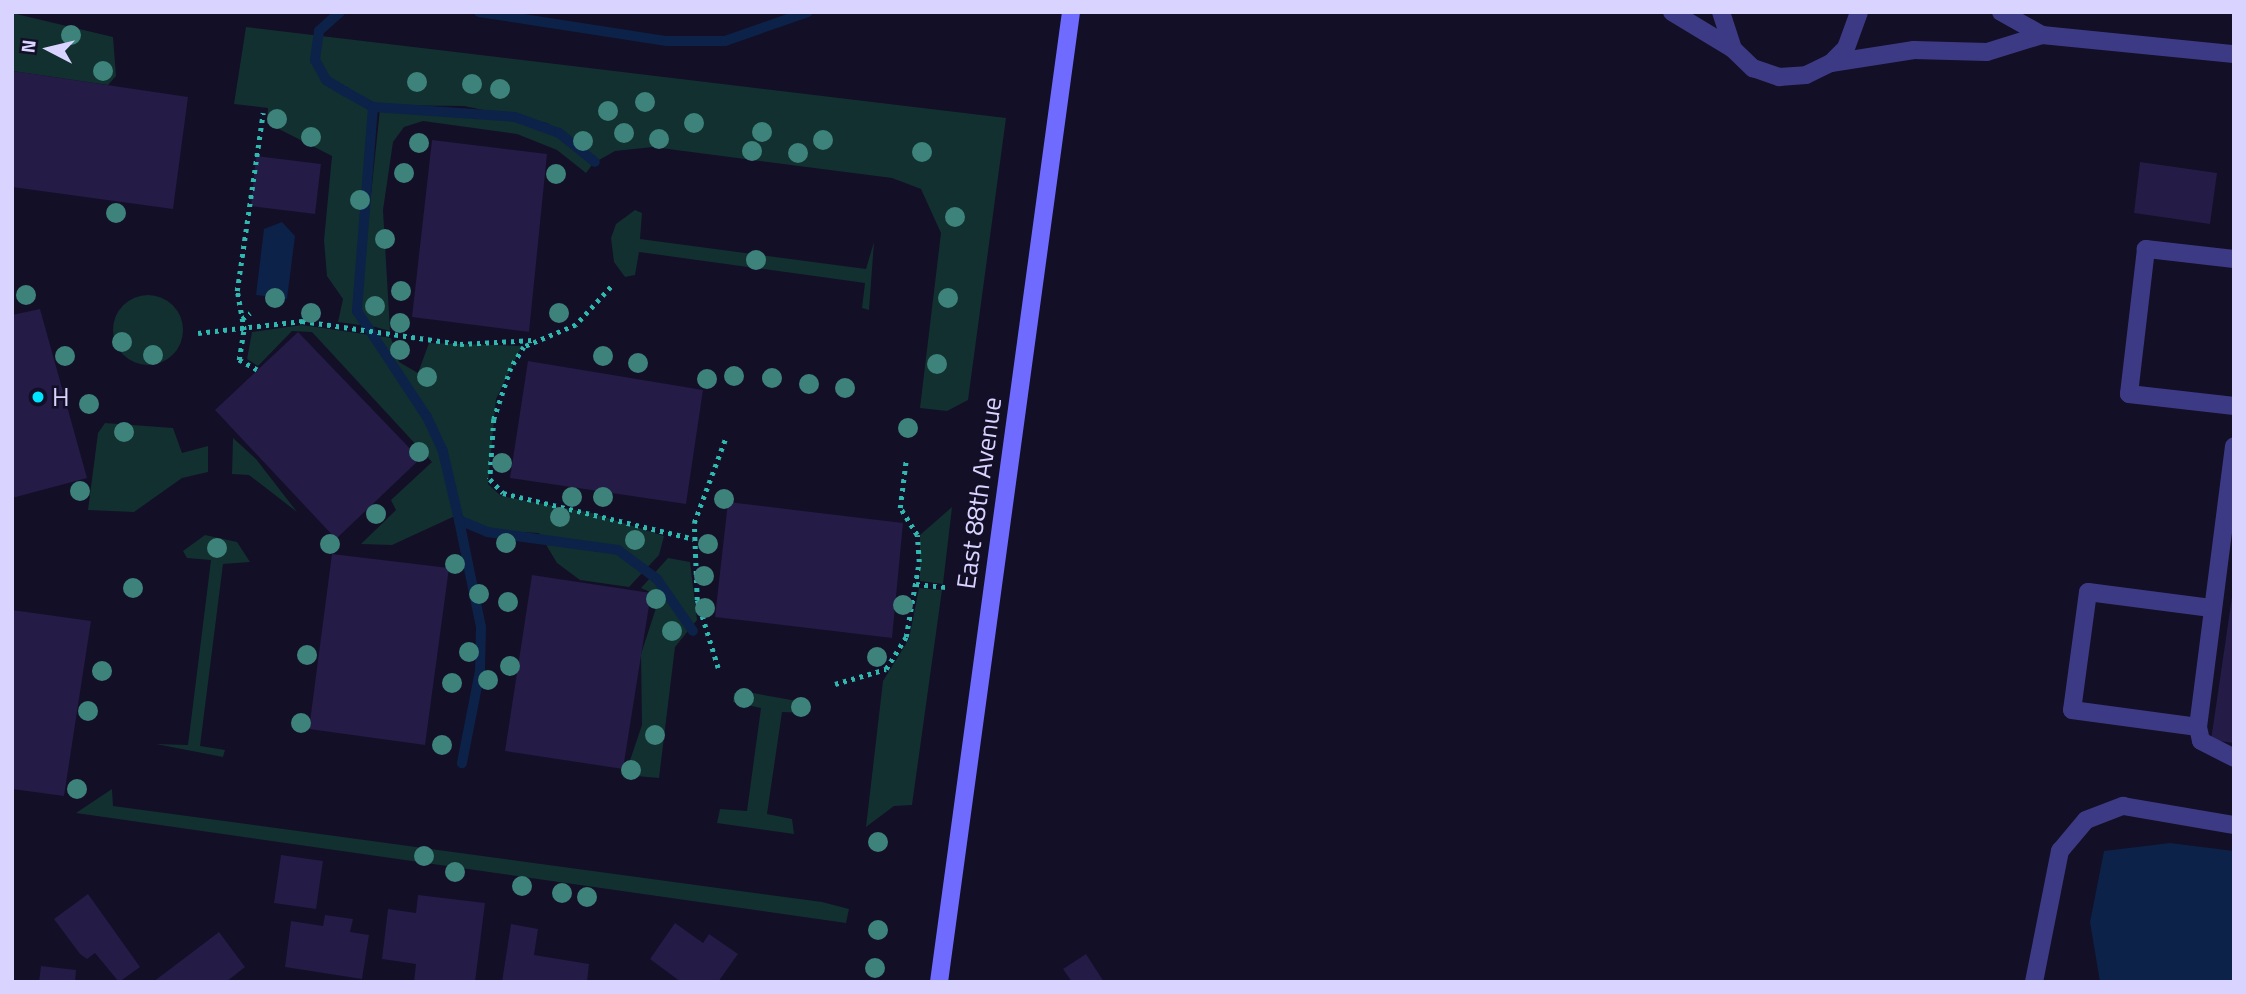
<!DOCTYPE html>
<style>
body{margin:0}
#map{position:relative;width:2246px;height:994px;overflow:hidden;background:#130f26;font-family:"Titillium Web",sans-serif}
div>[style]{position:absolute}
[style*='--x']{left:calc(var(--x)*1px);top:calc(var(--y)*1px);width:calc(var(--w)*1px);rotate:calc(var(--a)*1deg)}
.green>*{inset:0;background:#12302f}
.round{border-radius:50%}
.water>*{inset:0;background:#0c2248}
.stream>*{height:10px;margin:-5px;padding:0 5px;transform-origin:5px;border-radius:5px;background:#0c2248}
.building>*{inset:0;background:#241b47}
.path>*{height:4.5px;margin-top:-2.25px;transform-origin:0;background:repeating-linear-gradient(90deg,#2fb8b0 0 3.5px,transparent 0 8.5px)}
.lane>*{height:18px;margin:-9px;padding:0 9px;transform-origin:9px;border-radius:9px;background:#3d3a85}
.street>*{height:18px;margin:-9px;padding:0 9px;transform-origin:9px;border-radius:9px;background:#3d3a85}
.secondary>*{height:18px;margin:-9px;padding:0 9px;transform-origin:9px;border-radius:9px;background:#6f6bff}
.trees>*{width:20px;height:20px;margin:-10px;border-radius:50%;background:#3d827b}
.dots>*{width:19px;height:19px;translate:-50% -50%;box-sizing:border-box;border:4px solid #130f26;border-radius:50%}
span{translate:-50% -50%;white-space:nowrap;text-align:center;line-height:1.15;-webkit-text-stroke:5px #130f26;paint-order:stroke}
.poi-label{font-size:26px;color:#d9d4ff}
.left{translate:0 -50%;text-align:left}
.street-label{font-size:26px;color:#d9d4ff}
.frame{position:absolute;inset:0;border:14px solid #d9d4ff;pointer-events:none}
.north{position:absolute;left:14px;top:14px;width:70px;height:70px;-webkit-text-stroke:5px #130f26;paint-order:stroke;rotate:277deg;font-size:19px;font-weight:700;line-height:28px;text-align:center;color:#d9d4ff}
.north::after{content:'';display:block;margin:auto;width:24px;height:32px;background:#d9d4ff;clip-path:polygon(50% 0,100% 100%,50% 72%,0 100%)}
</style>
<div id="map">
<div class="green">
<i style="clip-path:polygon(12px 13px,113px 37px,116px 76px,108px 85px,12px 71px)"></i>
<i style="clip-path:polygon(246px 27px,1006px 118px,968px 400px,947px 411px,920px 408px,941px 233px,921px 189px,892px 178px,653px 147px,615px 151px,599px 160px,547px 123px,464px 106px,369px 105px,370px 172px,355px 285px,360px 325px,338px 322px,343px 299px,327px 276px,324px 240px,332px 156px,267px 123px,268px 108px,234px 104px)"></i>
<i style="clip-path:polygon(380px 109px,476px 114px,535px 126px,568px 141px,592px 165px,586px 173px,557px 150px,517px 134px,423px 121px,404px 127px,393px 142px,383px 210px,390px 331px,364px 324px,359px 309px)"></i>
<i style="clip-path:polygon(635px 210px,642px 213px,640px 239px,866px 269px,874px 242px,869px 310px,862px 308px,865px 283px,639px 252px,635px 275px,625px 277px,614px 262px,611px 238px,616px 224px)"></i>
<i class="round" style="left:113px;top:295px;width:70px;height:70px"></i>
<i style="clip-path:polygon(302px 325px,391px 338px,399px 362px,418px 373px,429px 343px,522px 346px,496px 399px,488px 484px,501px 496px,592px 513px,664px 536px,659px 555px,629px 587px,580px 580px,557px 563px,539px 533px,489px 530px,455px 516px,392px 545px,361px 544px,396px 510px,391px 500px,432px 462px,312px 332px,292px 331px,258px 366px,247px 359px,252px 332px)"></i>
<i style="clip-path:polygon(105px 423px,173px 428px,182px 453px,208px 446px,208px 472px,182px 478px,134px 512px,88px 510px,98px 433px)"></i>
<i style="clip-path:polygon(233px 438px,256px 459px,297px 512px,249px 475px,232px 474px)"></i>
<i style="clip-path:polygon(952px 507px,943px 584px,920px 581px,920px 535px)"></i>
<i style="clip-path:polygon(205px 535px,237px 542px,250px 562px,223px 564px,200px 746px,225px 750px,223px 757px,156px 744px,188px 745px,211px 560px,187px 558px,183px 551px)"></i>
<i style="clip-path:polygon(668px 558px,690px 562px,697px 620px,675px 647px,659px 778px,625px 775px,642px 725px,641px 654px,657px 605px,657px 595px,641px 588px)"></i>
<i style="clip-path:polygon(919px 588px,942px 590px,912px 805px,894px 806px,866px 827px,883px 681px,909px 639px)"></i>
<i style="clip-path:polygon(742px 691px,808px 703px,805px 713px,782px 712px,767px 814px,792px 819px,794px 834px,717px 823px,720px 809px,747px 811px,761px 708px,733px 702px,734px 693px)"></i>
<i style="clip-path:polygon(112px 789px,113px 806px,822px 902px,849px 909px,846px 923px,76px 813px)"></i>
</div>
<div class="water">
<i style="clip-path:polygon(282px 222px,295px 236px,287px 299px,256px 295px,264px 229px)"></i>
<i style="clip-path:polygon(2170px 843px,2234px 851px,2234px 982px,2100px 982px,2090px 922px,2104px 851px)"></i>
</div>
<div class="stream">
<i style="--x:340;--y:12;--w:28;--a:138"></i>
<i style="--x:319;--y:31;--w:29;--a:98"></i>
<i style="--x:315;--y:60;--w:23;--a:61"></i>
<i style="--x:326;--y:80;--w:23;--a:31"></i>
<i style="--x:346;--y:92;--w:31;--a:29"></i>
<i style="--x:373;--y:107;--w:142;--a:4"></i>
<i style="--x:515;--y:117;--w:47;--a:20"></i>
<i style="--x:559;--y:133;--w:46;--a:38.9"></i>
<i style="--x:479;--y:12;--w:190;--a:8.8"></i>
<i style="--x:667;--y:41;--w:58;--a:0"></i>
<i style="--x:725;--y:41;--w:88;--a:-19.3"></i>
<i style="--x:373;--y:107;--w:205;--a:94.5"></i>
<i style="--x:357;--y:311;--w:127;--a:56.6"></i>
<i style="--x:427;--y:417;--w:38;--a:65"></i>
<i style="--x:443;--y:452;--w:70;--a:76.8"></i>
<i style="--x:459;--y:520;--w:30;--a:23"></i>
<i style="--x:487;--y:532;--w:132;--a:7.8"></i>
<i style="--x:618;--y:550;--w:49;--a:36.6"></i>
<i style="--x:657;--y:579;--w:63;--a:55.3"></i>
<i style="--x:459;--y:520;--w:109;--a:78.4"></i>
<i style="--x:481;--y:627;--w:44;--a:91.3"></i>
<i style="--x:480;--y:671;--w:94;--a:101.1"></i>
</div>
<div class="building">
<i style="clip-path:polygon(13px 71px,188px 97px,173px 209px,12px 187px)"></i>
<i style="clip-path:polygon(432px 140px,547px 154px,529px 332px,412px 317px)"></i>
<i style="clip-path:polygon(256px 156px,321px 164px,315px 214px,251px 206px)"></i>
<i style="clip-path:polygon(2140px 162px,2217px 173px,2210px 224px,2134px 213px)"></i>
<i style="clip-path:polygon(40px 309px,87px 478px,12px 498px,12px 315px)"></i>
<i style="clip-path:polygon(298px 332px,420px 459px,336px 539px,215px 410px)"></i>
<i style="clip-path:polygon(528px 361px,703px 390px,686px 504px,510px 478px)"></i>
<i style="clip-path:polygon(728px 502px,903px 523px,892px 638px,715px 617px)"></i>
<i style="clip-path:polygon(332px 554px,449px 568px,425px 745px,309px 729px)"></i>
<i style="clip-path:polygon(532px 575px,651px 593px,623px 769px,505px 751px)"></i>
<i style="clip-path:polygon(2232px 597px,2234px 597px,2234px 743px,2211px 740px)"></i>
<i style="clip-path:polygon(12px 610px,91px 621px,64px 796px,12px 789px)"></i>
<i style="clip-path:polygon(281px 855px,323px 861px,316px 909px,274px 903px)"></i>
<i style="clip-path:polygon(88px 894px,140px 967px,119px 982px,95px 953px,87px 959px,80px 954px,54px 919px)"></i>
<i style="clip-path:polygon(418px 895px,485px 903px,475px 982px,414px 982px,416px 964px,382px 959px,388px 909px,416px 913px)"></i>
<i style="clip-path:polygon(325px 915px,353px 919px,350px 932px,369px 935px,362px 979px,285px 967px,291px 921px,323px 926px)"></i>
<i style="clip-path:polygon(675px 923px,703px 943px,709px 934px,738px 954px,718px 982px,681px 982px,650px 959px)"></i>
<i style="clip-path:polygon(511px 924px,538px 929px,534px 955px,589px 964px,587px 982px,502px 982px)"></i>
<i style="clip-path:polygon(219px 932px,245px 967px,226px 982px,153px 982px)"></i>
<i style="clip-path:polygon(1086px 954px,1104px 982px,1072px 982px,1063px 969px)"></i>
<i style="clip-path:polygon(41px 966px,76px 970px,75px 982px,39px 982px)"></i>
</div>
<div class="path">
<i style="--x:611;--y:287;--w:52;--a:132.6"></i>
<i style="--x:576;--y:325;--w:56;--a:157.1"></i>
<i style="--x:524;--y:347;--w:25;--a:122"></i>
<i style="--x:511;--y:368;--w:54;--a:108.4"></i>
<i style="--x:494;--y:419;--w:60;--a:93.8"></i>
<i style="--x:490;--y:479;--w:19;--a:47"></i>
<i style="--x:503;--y:493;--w:196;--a:13.5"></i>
<i style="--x:242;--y:319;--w:10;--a:-37"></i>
<i style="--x:198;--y:333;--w:105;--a:-6.6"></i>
<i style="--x:302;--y:321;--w:160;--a:8.3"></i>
<i style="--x:460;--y:344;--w:73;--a:-3.1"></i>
<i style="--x:257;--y:370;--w:21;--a:-151"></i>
<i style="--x:239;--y:360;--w:30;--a:-81"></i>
<i style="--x:244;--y:330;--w:40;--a:-100"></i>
<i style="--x:237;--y:291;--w:180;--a:-81.7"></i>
<i style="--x:916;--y:584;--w:30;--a:6"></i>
<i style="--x:718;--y:668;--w:71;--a:-107.2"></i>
<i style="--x:697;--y:600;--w:77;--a:-92.2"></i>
<i style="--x:694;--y:523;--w:92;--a:-69.6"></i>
<i style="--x:835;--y:684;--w:53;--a:-16.4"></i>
<i style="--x:886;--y:669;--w:38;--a:-58"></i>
<i style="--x:906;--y:637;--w:76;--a:-80.2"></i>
<i style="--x:919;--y:562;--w:27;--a:-94"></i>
<i style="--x:917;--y:535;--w:32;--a:-122"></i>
<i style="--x:900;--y:508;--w:48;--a:-82.9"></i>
</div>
<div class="lane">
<i style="--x:2234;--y:259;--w:89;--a:-173.5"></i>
<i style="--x:2146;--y:249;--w:146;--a:96.7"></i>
<i style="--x:2129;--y:394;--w:106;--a:6.5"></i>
<i style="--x:2211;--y:608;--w:124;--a:-172.6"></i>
<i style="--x:2088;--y:592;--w:119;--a:97.7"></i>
<i style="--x:2072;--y:710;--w:127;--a:7.7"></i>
<i style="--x:2198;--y:727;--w:283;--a:-82.7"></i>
<i style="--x:2198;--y:727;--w:14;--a:78"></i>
<i style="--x:2201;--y:741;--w:37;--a:27"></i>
<i style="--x:2034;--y:982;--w:134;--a:-78.8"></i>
<i style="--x:2060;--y:851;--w:40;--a:-50"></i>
<i style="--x:2086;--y:820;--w:40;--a:-21"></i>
<i style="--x:2123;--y:806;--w:113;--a:9.7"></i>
</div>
<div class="street">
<i style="--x:1672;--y:12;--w:71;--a:31.2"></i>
<i style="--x:1721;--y:12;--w:39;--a:72"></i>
<i style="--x:1733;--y:49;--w:28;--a:44"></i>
<i style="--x:1753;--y:68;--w:28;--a:19"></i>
<i style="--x:1779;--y:77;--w:27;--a:-4"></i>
<i style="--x:1806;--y:75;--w:28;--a:-26"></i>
<i style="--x:1831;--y:63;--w:21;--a:-45"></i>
<i style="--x:1846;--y:48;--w:38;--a:-70"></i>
<i style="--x:2001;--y:12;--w:47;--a:29.3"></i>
<i style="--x:1831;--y:63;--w:84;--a:-8.9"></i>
<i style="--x:1914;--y:50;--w:73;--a:1.6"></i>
<i style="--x:1987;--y:52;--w:58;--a:-17.2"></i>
<i style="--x:2042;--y:35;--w:193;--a:5.7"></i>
</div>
<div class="secondary">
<i style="--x:939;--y:982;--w:979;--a:-82.25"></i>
</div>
<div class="trees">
<i style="left:71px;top:35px"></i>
<i style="left:103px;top:71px"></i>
<i style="left:417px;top:82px"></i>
<i style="left:472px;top:84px"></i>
<i style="left:500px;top:89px"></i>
<i style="left:645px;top:102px"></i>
<i style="left:608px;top:111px"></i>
<i style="left:277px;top:119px"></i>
<i style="left:694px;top:123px"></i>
<i style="left:762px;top:132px"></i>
<i style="left:624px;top:133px"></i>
<i style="left:311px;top:137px"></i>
<i style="left:659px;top:139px"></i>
<i style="left:823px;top:140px"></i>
<i style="left:583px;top:141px"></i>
<i style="left:419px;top:143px"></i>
<i style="left:752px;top:151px"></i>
<i style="left:922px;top:152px"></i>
<i style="left:798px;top:153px"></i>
<i style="left:404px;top:173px"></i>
<i style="left:556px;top:174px"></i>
<i style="left:360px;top:200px"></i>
<i style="left:116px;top:213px"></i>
<i style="left:955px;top:217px"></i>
<i style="left:385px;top:239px"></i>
<i style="left:756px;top:260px"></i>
<i style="left:401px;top:291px"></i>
<i style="left:26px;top:295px"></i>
<i style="left:275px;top:298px"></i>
<i style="left:948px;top:298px"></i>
<i style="left:375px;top:306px"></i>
<i style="left:311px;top:313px"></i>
<i style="left:559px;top:313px"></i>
<i style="left:400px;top:323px"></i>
<i style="left:122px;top:342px"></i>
<i style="left:400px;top:350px"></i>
<i style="left:153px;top:355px"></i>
<i style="left:65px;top:356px"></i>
<i style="left:603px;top:356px"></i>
<i style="left:638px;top:363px"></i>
<i style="left:937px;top:364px"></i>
<i style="left:734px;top:376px"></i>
<i style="left:427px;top:377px"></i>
<i style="left:772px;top:378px"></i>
<i style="left:707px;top:379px"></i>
<i style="left:809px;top:384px"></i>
<i style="left:845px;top:388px"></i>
<i style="left:89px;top:404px"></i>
<i style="left:908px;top:428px"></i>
<i style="left:124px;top:432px"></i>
<i style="left:419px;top:452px"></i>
<i style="left:502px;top:463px"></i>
<i style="left:80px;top:491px"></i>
<i style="left:572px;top:497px"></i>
<i style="left:603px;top:497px"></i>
<i style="left:724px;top:499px"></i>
<i style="left:376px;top:514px"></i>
<i style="left:560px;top:517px"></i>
<i style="left:635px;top:540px"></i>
<i style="left:506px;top:543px"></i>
<i style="left:330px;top:544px"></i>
<i style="left:708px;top:544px"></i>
<i style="left:217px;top:548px"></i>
<i style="left:455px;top:564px"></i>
<i style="left:704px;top:576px"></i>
<i style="left:133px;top:588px"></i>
<i style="left:479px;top:594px"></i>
<i style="left:656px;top:599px"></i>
<i style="left:508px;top:602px"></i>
<i style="left:903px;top:605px"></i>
<i style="left:705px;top:608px"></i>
<i style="left:672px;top:631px"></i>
<i style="left:469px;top:652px"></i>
<i style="left:307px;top:655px"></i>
<i style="left:877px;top:657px"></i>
<i style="left:510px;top:666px"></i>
<i style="left:102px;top:671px"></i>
<i style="left:488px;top:680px"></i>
<i style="left:452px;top:683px"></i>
<i style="left:744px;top:698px"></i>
<i style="left:801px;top:707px"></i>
<i style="left:88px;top:711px"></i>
<i style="left:301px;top:723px"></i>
<i style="left:655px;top:735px"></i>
<i style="left:442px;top:745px"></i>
<i style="left:631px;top:770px"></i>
<i style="left:77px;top:789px"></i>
<i style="left:878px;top:842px"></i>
<i style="left:424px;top:856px"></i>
<i style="left:455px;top:872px"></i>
<i style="left:522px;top:886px"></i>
<i style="left:562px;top:893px"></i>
<i style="left:587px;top:897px"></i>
<i style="left:878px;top:930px"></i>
<i style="left:875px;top:968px"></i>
</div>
<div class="dots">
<i style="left:38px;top:397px;background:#00e5ff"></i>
</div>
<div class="poi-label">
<span class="left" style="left:52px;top:397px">H</span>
</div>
<div class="street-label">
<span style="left:979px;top:493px;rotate:-82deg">East 88th Avenue</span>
</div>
<div class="frame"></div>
<div class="north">N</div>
</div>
